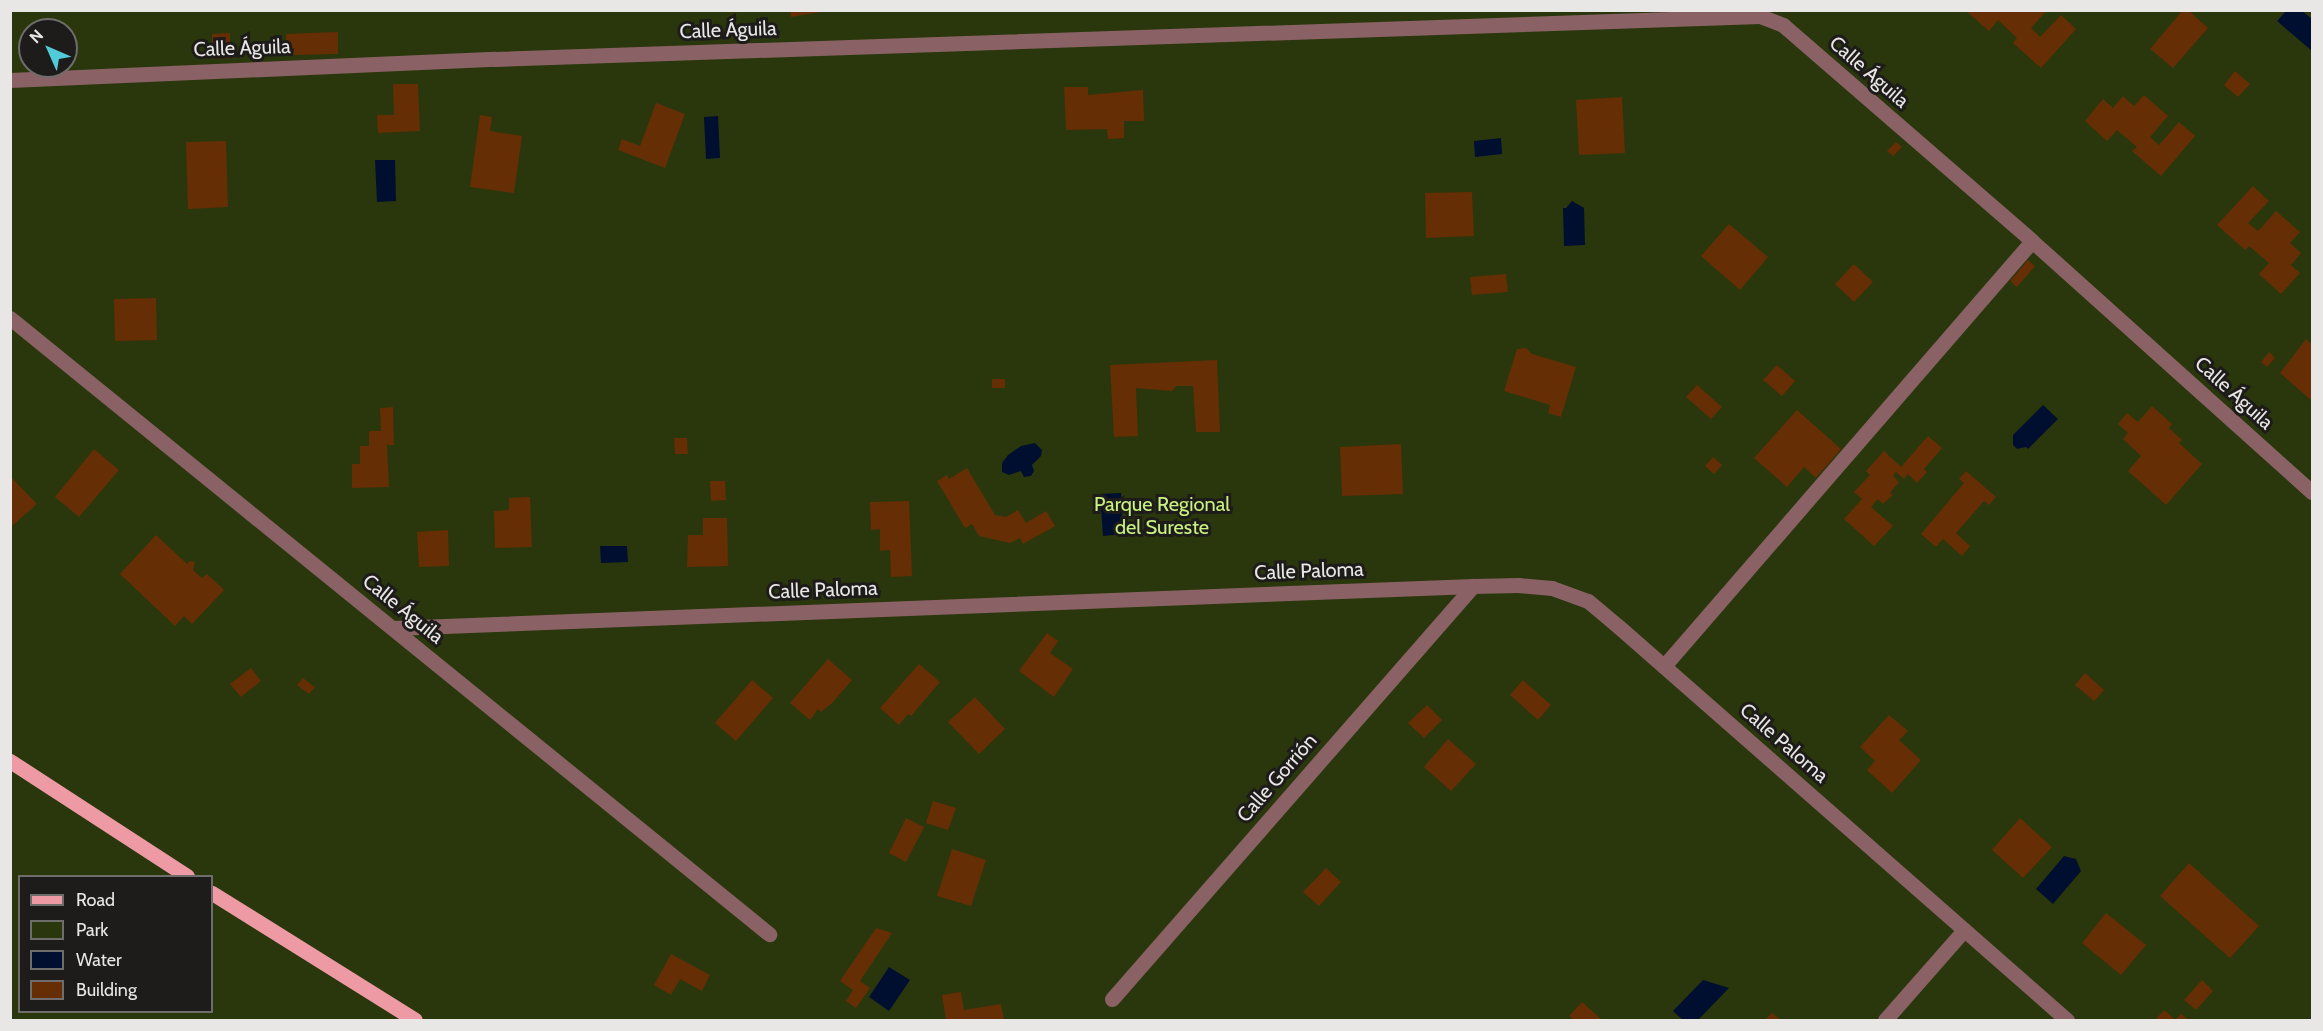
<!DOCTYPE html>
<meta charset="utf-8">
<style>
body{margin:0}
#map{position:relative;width:2323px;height:1031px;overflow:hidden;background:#282624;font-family:Cabin,sans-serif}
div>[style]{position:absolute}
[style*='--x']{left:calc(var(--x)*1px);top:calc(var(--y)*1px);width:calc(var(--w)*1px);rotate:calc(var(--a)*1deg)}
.green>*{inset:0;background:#2a370c}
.water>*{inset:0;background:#000f30}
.building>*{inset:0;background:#662e04}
.street>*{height:15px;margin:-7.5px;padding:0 7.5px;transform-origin:7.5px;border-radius:7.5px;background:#8a6165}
.primary>*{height:15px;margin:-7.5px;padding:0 7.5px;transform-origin:7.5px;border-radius:7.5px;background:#ee9aa5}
span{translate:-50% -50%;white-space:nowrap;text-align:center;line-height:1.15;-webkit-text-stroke:6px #1e1c1a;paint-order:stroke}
.street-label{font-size:20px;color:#e8e7e5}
.park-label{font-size:20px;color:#caf27f}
.frame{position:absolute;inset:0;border:12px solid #e8e7e5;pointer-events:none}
.legend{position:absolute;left:18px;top:875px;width:195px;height:138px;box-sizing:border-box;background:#1e1c1a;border:2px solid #6f6d6b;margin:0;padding:8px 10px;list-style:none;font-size:18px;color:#e8e7e5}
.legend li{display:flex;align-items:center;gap:12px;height:30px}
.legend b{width:30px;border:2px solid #6f6d6b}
.north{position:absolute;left:18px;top:18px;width:60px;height:60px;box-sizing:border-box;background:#1e1c1a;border:2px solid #6f6d6b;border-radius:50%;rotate:315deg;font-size:16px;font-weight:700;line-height:24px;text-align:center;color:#e8e7e5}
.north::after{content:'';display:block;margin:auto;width:21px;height:27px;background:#52cbd8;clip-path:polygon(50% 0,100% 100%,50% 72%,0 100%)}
</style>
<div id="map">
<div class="green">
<i style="clip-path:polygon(evenodd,10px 11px,2312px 11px,2312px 1020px,11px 1020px,10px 11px,30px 30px,66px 30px,66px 66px,30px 66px,30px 30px,10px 11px,20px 876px,212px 876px,212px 1012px,20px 1012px,20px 876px)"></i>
</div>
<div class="water">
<i style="clip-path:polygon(2287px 10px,2302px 11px,2312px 19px,2312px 51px,2277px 21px)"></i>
<i style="clip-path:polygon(718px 116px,720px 158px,706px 159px,704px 117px)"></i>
<i style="clip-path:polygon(1501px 138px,1502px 154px,1475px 157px,1474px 141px)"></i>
<i style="clip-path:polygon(375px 160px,395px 160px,396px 201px,377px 202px)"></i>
<i style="clip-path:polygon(1572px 201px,1584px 208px,1585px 245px,1564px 246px,1563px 208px,1566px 208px)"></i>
<i style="clip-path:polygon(2043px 405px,2058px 419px,2028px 449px,2026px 447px,2017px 449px,2013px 445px,2013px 435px)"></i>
<i style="clip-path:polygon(1035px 443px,1042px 450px,1041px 456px,1032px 465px,1034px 471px,1031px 476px,1024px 477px,1021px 471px,1009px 475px,1002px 472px,1002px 463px,1008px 455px,1021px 446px)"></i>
<i style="clip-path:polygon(1121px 493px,1123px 534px,1103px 536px,1100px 494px)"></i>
<i style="clip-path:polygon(627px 546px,628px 562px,601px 563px,600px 546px)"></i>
<i style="clip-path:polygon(2064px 856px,2076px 859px,2081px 871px,2053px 904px,2036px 889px)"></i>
<i style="clip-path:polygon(889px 967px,910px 980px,889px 1011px,869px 997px)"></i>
<i style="clip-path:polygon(1703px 980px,1729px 988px,1698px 1020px,1683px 1020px,1673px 1011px)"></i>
</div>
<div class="building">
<i style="clip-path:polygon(790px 10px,820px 10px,821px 12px,791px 17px)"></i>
<i style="clip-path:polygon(1965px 10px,2047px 10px,2031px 28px,2040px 37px,2061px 15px,2076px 29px,2041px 68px,2013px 43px,2017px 38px,1998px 20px,1989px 31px)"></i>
<i style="clip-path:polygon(2183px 10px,2188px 10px,2208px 28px,2173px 68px,2150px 49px)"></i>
<i style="clip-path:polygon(338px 32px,338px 54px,287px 55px,286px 34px)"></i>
<i style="clip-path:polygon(230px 33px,230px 58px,212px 59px,212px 34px)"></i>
<i style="clip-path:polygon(2235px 71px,2250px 84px,2238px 97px,2224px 85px)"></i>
<i style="clip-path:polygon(393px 84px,418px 84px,420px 131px,378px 133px,377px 115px,394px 115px)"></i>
<i style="clip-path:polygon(1064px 87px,1088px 87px,1088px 95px,1143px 90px,1144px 121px,1124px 121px,1124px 138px,1108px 139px,1107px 129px,1066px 130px)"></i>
<i style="clip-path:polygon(2144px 95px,2168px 116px,2150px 137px,2159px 145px,2179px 122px,2195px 136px,2161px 176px,2132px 151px,2137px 147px,2117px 130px,2107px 141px,2085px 121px,2103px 99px,2113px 108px,2123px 96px,2134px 106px)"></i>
<i style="clip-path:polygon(1622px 97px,1625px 153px,1579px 155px,1576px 100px)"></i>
<i style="clip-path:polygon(656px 103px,685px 114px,665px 168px,618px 150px,622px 139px,640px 146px)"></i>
<i style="clip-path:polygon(480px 115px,492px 117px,490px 131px,522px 136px,514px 193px,470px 187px)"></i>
<i style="clip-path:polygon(226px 141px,228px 207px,188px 209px,186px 142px)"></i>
<i style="clip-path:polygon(1896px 142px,1902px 147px,1893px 156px,1887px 151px)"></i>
<i style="clip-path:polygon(2253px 186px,2269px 201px,2248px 223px,2258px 231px,2276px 211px,2300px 232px,2290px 243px,2301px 253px,2291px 265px,2300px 273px,2281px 294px,2259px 274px,2269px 263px,2249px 246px,2245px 250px,2217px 225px)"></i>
<i style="clip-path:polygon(1472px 192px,1474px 236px,1426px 238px,1425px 193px)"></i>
<i style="clip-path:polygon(1729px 224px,1768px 257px,1740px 290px,1701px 256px)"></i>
<i style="clip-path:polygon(2028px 260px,2035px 266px,2017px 287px,2010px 281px)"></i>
<i style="clip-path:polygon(1854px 264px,1873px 282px,1854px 302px,1835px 284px)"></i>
<i style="clip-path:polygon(1506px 274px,1508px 292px,1472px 295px,1470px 277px)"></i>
<i style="clip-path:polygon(156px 298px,157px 340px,115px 341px,114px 299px)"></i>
<i style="clip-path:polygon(2306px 339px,2312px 345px,2312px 401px,2280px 373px)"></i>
<i style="clip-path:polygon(1526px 348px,1532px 354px,1576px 367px,1561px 417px,1548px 413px,1550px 405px,1504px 391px,1517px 349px)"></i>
<i style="clip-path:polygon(2269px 352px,2275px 358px,2267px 367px,2261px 362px)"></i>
<i style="clip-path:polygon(1217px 360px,1220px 432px,1196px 432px,1193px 386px,1176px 386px,1172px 391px,1136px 388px,1138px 436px,1114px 437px,1110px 365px)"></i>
<i style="clip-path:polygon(1777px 365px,1795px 381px,1782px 396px,1763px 380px)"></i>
<i style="clip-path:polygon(992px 379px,1005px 379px,1005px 388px,992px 388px)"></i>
<i style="clip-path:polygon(1697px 385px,1722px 407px,1711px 419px,1686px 397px)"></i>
<i style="clip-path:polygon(2152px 406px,2172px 424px,2169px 428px,2182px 440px,2179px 443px,2202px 464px,2166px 505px,2128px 471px,2141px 456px,2123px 439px,2128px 433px,2118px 424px,2127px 413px,2138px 422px)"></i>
<i style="clip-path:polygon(393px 407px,394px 445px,387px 445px,389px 487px,352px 488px,352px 464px,360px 464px,360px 446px,369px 446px,369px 431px,381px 431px,380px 408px)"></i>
<i style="clip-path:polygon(1797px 410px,1841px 449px,1816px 478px,1804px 467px,1787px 487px,1754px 458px)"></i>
<i style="clip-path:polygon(1928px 436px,1942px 448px,1924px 469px,1927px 472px,1917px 483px,1908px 474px,1904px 479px,1896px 472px,1893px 476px,1899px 482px,1890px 493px,1893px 495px,1883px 504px,1878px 499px,1871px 507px,1893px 526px,1874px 546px,1844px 519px,1862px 499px,1854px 492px,1870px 475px,1866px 471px,1884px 451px,1901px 467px)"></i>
<i style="clip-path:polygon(674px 438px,687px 438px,688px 454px,675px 454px)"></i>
<i style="clip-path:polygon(1401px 444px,1403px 494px,1342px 496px,1340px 447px)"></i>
<i style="clip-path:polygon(94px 449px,119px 470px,79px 517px,55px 497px)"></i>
<i style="clip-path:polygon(1713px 457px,1722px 465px,1714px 474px,1705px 466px)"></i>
<i style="clip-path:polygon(967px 468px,995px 515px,1006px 517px,1018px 510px,1026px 523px,1046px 511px,1055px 526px,1023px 544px,1020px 538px,1010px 543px,979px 536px,972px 524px,965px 528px,937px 481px,947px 475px,949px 479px)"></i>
<i style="clip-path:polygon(1966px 471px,1996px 497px,1989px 505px,1984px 501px,1956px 533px,1970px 546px,1962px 556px,1943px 539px,1936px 547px,1921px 534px,1964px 483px,1959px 479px)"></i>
<i style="clip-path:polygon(10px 476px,37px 504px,12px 526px,10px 524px)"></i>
<i style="clip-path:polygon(710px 481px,725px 481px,726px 500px,711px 501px)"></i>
<i style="clip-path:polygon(530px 497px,532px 547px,495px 548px,494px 511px,509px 510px,509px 498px)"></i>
<i style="clip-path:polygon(909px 501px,912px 576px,891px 577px,890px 550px,880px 551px,880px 529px,871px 530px,870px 502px)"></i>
<i style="clip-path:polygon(703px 518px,727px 518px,728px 566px,687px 567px,688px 535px,703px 535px)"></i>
<i style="clip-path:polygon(448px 530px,449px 566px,419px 567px,417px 532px)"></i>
<i style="clip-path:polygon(156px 535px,187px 564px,190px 561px,195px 562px,193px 570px,202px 578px,207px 574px,224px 590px,192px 624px,184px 616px,175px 626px,120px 574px)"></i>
<i style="clip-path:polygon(1047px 633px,1058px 641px,1050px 653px,1073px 669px,1054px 697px,1019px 671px)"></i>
<i style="clip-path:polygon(828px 659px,852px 680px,832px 703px,821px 712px,818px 709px,810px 720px,790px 703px)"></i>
<i style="clip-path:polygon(919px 664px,940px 682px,911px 716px,908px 714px,899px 725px,880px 708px)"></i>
<i style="clip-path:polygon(251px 668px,261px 681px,241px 697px,230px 684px)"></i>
<i style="clip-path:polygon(2085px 673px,2104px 690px,2094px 701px,2075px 685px)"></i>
<i style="clip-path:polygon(303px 678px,315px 687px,309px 694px,297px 685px)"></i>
<i style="clip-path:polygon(752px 680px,773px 698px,736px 741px,715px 723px)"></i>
<i style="clip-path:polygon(1523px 680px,1551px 705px,1538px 720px,1510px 695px)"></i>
<i style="clip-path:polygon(975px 697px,1005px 729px,979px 754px,948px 722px)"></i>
<i style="clip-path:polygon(1427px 705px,1442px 720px,1424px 738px,1408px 723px)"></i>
<i style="clip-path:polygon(1889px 715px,1908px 731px,1899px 740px,1921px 760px,1892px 793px,1867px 770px,1875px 761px,1860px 747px)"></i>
<i style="clip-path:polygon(1448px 739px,1476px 764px,1451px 791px,1424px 767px)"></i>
<i style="clip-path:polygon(933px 801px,956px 808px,948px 830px,926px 823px)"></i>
<i style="clip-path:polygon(906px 818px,924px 827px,906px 862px,889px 853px)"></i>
<i style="clip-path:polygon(2020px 818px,2052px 847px,2023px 878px,1992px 850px)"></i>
<i style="clip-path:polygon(952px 849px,986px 860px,971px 906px,937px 896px)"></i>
<i style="clip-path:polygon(2189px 863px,2259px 926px,2230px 958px,2160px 896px)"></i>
<i style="clip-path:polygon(1326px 868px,1341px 882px,1319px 906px,1303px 892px)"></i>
<i style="clip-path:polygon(2106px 913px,2146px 945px,2121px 975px,2082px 943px)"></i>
<i style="clip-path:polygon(876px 928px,892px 933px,860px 981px,870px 988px,856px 1008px,846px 1001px,853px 990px,840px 981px)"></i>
<i style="clip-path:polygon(671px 954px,710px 975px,702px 991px,680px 979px,671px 995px,654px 985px)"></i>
<i style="clip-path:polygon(2202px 980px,2213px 991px,2196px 1010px,2184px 1000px)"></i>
<i style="clip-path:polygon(961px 992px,964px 1010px,1001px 1004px,1004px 1020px,946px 1020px,942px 995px)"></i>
<i style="clip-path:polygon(1582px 1002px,1602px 1020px,1574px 1020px,1569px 1016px)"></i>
<i style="clip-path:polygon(2164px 1010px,2175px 1020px,2155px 1020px)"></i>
<i style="clip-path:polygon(1772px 1013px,1781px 1020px,1765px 1020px)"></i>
<i style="clip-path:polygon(2181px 1014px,2189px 1020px,2175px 1020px)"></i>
</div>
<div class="street">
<i style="--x:10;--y:80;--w:485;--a:-2.5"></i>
<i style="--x:495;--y:59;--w:1266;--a:-1.95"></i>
<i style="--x:1760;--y:16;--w:25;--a:21"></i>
<i style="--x:1783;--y:25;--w:330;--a:40.9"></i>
<i style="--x:2032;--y:241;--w:376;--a:41.9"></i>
<i style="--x:10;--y:318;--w:978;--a:39.06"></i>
<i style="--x:393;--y:628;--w:1081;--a:-2.23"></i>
<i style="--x:1473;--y:586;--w:45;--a:-1.3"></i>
<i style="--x:1518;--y:585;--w:34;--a:5"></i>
<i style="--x:1552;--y:588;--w:38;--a:20"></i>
<i style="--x:1588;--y:601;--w:40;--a:40"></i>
<i style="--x:1619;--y:627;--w:596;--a:41.26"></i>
<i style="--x:1664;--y:666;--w:562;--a:-49.11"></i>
<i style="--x:1112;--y:999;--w:549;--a:-48.84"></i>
<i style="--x:1885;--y:1020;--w:120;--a:-48.7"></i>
</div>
<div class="primary">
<i style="--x:10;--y:761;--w:211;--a:33"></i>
<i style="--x:212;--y:893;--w:239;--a:32"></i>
</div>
<div class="street-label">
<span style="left:728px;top:30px;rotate:-2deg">Calle Águila</span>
<span style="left:242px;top:48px;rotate:-2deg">Calle Águila</span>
<span style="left:1869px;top:72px;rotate:41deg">Calle Águila</span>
<span style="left:2234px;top:393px;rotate:42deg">Calle Águila</span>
<span style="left:1309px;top:571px;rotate:-2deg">Calle Paloma</span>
<span style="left:823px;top:590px;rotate:-2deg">Calle Paloma</span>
<span style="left:403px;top:609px;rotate:39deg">Calle Águila</span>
<span style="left:1784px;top:743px;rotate:41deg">Calle Paloma</span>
<span style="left:1277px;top:778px;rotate:-49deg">Calle Gorrión</span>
</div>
<div class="park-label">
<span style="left:1162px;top:516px">Parque Regional<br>del Sureste</span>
</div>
<div class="frame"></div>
<ul class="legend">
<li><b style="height:8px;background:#ee9aa5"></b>Road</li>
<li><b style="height:16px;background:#2a370c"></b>Park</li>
<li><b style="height:16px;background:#000f30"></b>Water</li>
<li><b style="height:16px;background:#662e04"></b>Building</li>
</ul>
<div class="north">N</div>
</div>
